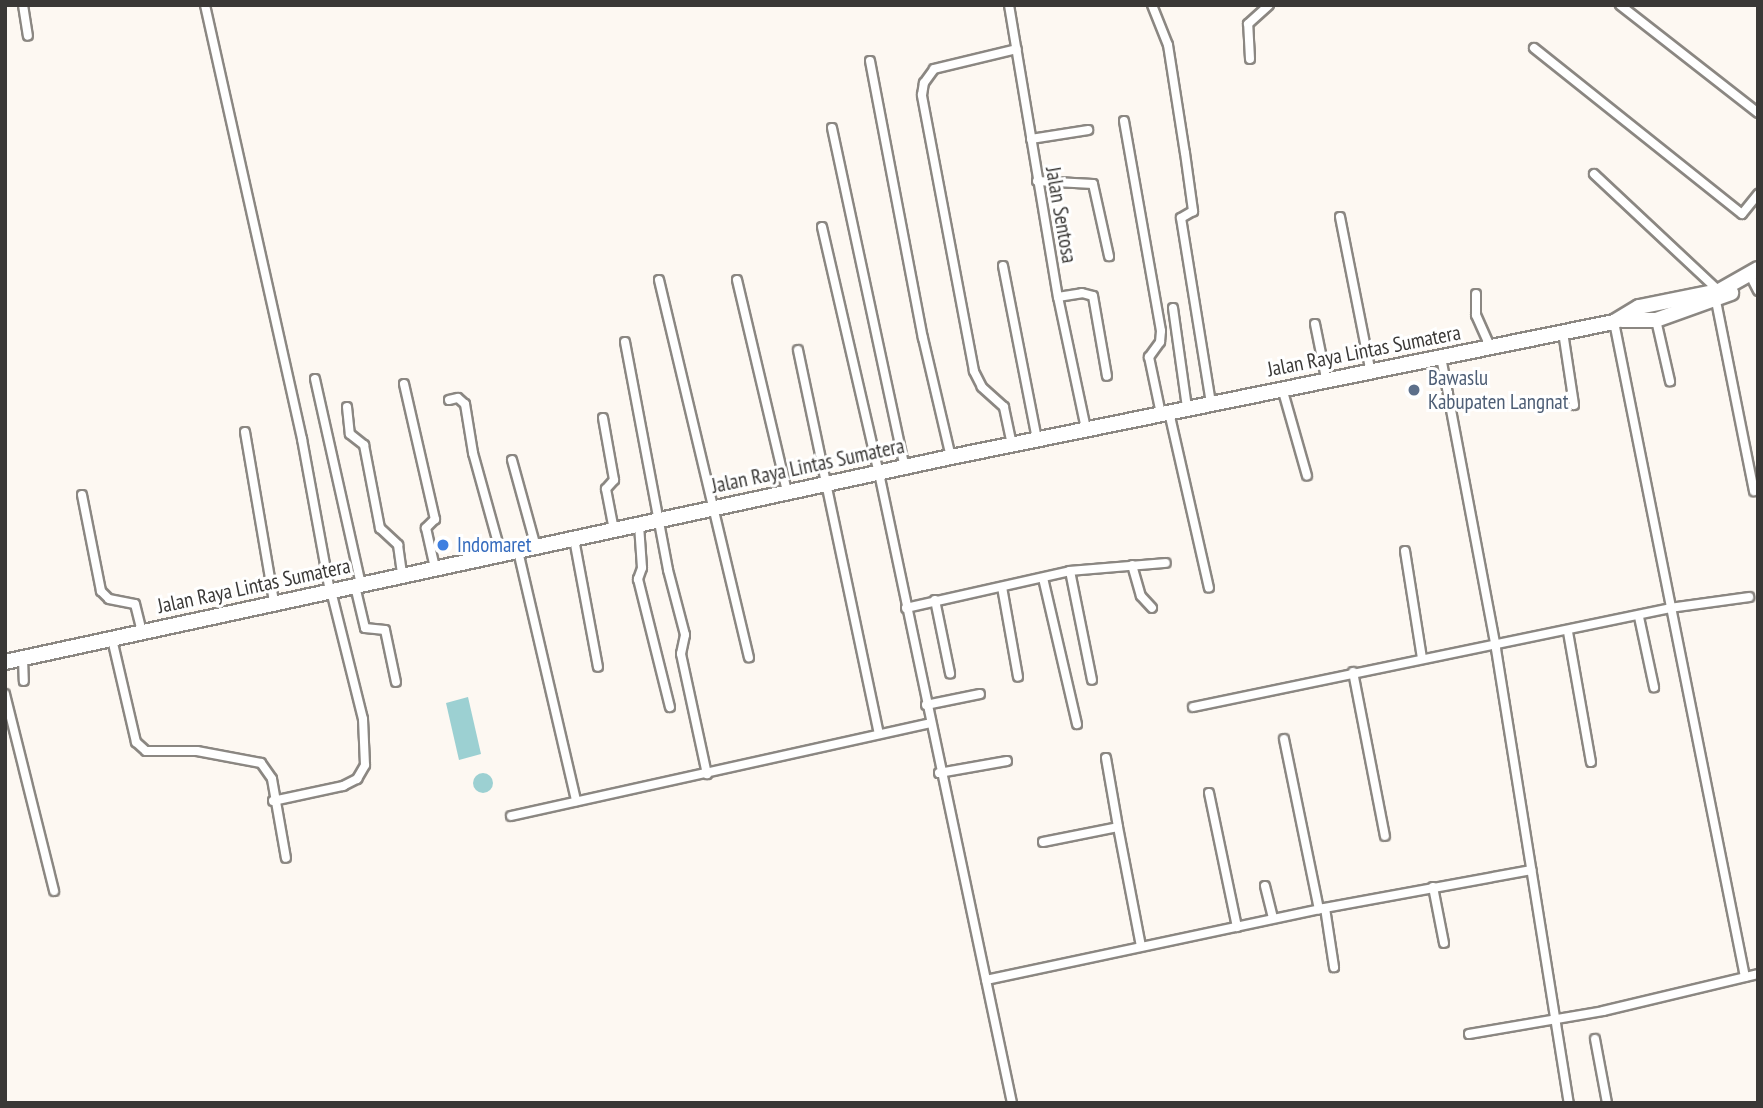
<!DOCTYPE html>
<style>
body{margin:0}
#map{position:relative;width:1763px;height:1108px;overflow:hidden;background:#fdf8f2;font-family:"PT Sans Narrow",sans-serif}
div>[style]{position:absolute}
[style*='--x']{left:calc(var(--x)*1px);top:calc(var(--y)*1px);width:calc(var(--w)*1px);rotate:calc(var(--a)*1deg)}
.water>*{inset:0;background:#9cd0d2}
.round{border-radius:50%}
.roads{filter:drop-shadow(2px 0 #8b8782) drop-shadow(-2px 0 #8b8782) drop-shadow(0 2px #8b8782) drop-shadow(0 -2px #8b8782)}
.minor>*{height:8px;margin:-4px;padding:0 4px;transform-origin:4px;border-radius:4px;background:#fff}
.trunk>*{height:14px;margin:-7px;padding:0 7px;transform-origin:7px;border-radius:7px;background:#fff}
.dots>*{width:19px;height:19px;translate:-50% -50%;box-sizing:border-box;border:4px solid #fff;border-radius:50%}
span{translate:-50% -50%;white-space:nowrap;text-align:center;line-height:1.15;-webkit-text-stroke:6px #fff;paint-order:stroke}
.street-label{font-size:21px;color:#3a3836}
.service-label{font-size:21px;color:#4e5e75}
.left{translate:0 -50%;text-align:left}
.shop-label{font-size:21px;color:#366cbe}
.frame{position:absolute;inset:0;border:7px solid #3a3836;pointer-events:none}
</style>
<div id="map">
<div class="water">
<i style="clip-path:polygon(468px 697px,481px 754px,459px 760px,446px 703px)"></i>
<i class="round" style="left:473px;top:773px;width:20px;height:20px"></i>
</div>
<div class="roads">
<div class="minor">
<i style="--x:23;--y:5;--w:31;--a:81"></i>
<i style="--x:205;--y:5;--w:445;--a:77.4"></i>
<i style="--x:302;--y:439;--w:155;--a:79.6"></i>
<i style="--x:1009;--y:5;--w:296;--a:80.5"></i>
<i style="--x:1058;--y:297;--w:135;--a:78"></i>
<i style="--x:1152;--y:5;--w:43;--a:68.2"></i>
<i style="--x:1168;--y:45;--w:109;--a:81.1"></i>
<i style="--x:1185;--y:153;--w:59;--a:82.1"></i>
<i style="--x:1193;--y:211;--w:14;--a:150"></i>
<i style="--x:1181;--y:218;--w:187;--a:80.8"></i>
<i style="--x:1620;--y:5;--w:175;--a:38"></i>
<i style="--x:1534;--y:48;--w:266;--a:38.6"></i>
<i style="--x:1742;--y:214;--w:26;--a:-51"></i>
<i style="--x:1250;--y:59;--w:35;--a:-93"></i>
<i style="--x:1248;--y:24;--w:28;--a:-42"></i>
<i style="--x:870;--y:61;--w:282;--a:79.2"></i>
<i style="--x:923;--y:338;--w:122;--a:76.8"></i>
<i style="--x:1124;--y:121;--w:213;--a:80"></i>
<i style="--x:1161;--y:331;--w:11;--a:95"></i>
<i style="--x:1160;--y:342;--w:19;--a:126"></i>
<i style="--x:1149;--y:357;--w:58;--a:78.1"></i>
<i style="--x:832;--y:128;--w:348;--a:77.9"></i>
<i style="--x:1031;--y:139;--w:58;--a:-9"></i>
<i style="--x:1594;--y:174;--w:171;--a:43.1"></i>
<i style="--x:1037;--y:181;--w:56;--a:3.1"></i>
<i style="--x:1093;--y:184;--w:74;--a:77.5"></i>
<i style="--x:1340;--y:217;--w:155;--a:78.8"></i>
<i style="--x:822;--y:227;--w:253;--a:77"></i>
<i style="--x:879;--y:473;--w:644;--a:78.08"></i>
<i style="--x:1003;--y:266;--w:176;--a:78.9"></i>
<i style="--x:659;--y:280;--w:388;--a:76.6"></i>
<i style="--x:737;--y:280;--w:218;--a:76.7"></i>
<i style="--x:1753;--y:281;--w:11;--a:63"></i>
<i style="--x:1476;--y:294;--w:21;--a:90"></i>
<i style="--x:1476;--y:315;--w:35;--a:66"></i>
<i style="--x:1058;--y:297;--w:24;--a:-9"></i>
<i style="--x:1082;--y:293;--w:11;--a:15"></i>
<i style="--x:1093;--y:296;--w:81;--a:80.1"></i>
<i style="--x:1716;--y:301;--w:194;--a:78.7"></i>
<i style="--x:1173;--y:308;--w:101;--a:82"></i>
<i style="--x:1656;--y:320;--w:63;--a:77.1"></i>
<i style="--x:1614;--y:322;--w:668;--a:78.69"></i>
<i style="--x:1315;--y:324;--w:55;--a:78.5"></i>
<i style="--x:1563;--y:332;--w:74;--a:81.4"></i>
<i style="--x:625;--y:342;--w:232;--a:79.3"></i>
<i style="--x:668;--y:570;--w:67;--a:75.3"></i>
<i style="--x:685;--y:635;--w:19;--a:102"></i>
<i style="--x:681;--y:654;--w:123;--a:77.8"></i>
<i style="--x:798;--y:350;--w:392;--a:78.1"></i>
<i style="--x:1441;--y:357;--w:297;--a:79.3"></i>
<i style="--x:1496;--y:649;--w:460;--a:80.9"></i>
<i style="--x:315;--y:379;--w:210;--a:77.4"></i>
<i style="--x:404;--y:384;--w:139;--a:77.1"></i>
<i style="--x:435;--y:519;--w:13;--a:135"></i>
<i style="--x:426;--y:528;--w:41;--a:77.3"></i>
<i style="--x:1282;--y:388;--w:91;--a:74.1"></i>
<i style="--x:449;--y:400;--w:9;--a:-13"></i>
<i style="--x:458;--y:398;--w:9;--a:41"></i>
<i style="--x:465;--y:404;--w:50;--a:80.7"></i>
<i style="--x:473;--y:453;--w:105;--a:74.5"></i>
<i style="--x:347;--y:407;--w:27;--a:84"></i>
<i style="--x:350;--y:434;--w:18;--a:38"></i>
<i style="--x:364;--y:445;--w:85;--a:79.1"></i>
<i style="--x:380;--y:528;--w:25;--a:43"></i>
<i style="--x:398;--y:545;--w:29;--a:82"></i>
<i style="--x:1169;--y:412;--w:180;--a:77.2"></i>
<i style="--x:603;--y:418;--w:63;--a:79.9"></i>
<i style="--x:614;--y:480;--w:12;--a:132"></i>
<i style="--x:606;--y:489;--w:42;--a:79"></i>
<i style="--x:245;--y:432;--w:172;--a:80.3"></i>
<i style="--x:1012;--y:445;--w:39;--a:-102"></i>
<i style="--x:1004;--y:407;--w:30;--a:-138"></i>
<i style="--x:982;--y:387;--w:18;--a:-117"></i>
<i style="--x:974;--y:371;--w:281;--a:-100.7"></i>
<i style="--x:922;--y:95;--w:12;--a:-81"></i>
<i style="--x:924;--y:83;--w:17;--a:-54"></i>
<i style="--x:934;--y:69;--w:85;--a:-13.5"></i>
<i style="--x:512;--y:460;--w:90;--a:74.6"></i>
<i style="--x:82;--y:495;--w:98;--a:78.8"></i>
<i style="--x:101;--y:591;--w:11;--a:45"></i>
<i style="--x:109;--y:599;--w:26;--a:11"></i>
<i style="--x:135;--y:604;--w:29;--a:76"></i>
<i style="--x:639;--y:525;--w:43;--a:86"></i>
<i style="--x:642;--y:568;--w:12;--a:110"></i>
<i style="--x:638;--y:579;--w:132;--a:76"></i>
<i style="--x:574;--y:539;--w:130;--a:79.4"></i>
<i style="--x:518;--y:551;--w:257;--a:76.9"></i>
<i style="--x:1405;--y:551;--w:108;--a:81"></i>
<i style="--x:1132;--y:565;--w:32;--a:74"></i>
<i style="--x:1141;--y:596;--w:16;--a:47"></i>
<i style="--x:1070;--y:571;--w:111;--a:78.6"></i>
<i style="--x:1043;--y:578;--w:150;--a:76.9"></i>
<i style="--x:355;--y:586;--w:43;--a:76.6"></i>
<i style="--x:365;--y:628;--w:20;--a:6"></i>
<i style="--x:385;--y:630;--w:53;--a:78.1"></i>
<i style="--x:1002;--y:587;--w:91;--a:79.9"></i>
<i style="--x:935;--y:600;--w:75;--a:78.4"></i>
<i style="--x:906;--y:608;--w:168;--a:-12.7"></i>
<i style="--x:1070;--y:571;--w:96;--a:-4.8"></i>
<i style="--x:1639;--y:617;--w:72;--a:77.9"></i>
<i style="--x:1568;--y:632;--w:132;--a:80"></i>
<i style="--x:112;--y:639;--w:106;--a:76.9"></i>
<i style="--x:136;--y:742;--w:13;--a:42"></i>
<i style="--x:146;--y:751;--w:51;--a:0"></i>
<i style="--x:197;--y:751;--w:65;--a:10.6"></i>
<i style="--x:261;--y:763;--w:19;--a:55"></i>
<i style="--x:272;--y:779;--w:80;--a:80"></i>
<i style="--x:23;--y:658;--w:23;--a:88"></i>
<i style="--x:1353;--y:672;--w:167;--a:79"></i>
<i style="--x:5;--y:694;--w:203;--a:76"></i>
<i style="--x:926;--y:705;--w:55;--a:-11.5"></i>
<i style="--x:1193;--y:707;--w:487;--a:-11.7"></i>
<i style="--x:1670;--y:608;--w:80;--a:-7.9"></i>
<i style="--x:1284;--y:739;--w:174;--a:78.4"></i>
<i style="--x:1106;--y:758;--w:70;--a:80.1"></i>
<i style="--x:939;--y:773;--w:69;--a:-10"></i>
<i style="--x:1209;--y:793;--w:137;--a:78.2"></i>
<i style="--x:273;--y:801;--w:72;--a:-12.1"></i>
<i style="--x:343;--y:786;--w:16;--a:-27"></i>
<i style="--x:357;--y:779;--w:16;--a:-60"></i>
<i style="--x:365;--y:765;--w:46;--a:-92.5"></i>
<i style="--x:363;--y:719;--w:132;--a:-104"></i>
<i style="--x:511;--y:816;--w:429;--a:-12.5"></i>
<i style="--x:1043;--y:842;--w:76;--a:-11.3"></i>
<i style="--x:1118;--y:827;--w:121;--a:79.1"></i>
<i style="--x:1265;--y:886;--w:33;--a:76"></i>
<i style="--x:1433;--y:887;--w:57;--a:78.9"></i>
<i style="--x:1325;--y:908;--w:60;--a:81.3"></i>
<i style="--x:986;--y:980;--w:340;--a:-12"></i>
<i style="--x:1319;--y:909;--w:216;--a:-10.4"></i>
<i style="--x:1469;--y:1034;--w:136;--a:-9.7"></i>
<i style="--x:1603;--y:1011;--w:159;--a:-13.4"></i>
<i style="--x:1595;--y:1039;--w:65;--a:79.4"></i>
</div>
<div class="trunk">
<i style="--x:1622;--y:320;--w:34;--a:0"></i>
<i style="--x:1656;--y:320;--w:80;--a:-19.8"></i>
<i style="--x:5;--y:662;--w:968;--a:-12.23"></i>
<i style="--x:951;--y:457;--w:677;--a:-11.51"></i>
<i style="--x:1614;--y:322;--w:29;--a:-31"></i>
<i style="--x:1639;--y:307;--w:82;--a:-11.3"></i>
<i style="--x:1719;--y:291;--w:45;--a:-29.4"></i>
</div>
</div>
<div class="dots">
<i style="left:1414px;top:390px;background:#5c6f8a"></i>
<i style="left:443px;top:545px;background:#3f7fe0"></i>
</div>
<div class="street-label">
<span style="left:1061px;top:215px;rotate:80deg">Jalan Sentosa</span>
<span style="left:1364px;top:351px;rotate:-11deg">Jalan Raya Lintas Sumatera</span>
<span style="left:808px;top:466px;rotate:-12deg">Jalan Raya Lintas Sumatera</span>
<span style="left:254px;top:586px;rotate:-12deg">Jalan Raya Lintas Sumatera</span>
</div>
<div class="service-label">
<span class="left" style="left:1428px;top:390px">Bawaslu<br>Kabupaten Langnat</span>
</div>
<div class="shop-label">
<span class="left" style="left:457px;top:545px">Indomaret</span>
</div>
<div class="frame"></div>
</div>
